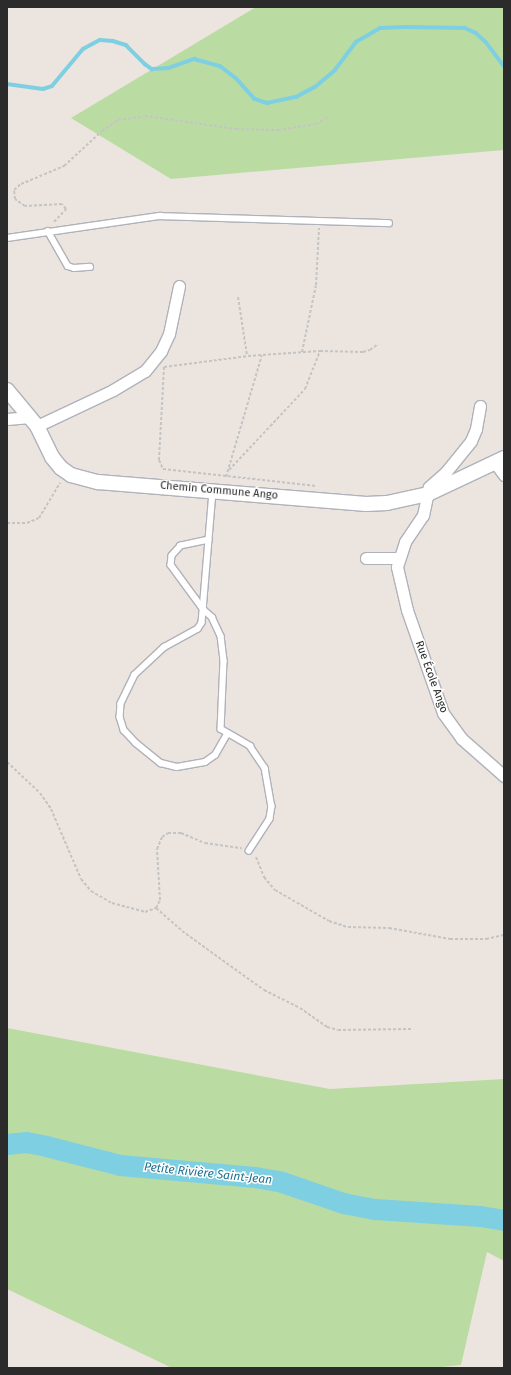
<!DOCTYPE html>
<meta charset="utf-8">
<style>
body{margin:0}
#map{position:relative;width:511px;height:1375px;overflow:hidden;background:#ece5df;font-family:"Fira Sans",sans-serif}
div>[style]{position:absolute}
.green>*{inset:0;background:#badca2}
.stream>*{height:3.5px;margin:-1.75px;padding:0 1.75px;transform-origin:1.75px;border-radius:1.75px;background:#7ecfe2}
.river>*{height:21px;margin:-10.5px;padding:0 10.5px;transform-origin:10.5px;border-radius:10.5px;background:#7ecfe2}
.path>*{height:2px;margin-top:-1px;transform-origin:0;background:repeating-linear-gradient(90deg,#c4c4c4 0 3px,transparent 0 5px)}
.roads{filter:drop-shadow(1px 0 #b0b2ba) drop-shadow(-1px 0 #b0b2ba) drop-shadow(0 1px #b0b2ba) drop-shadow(0 -1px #b0b2ba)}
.service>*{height:5.5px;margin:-2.75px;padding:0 2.75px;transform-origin:2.75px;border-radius:2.75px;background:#fff}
.minor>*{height:11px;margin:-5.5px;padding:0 5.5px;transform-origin:5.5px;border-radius:5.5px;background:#fff}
.tertiary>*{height:14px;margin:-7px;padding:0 7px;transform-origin:7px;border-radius:7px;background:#fff}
span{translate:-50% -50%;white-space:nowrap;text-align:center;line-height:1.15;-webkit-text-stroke:3px #fff;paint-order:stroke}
.street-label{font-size:11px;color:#2b2b2b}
.water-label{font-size:12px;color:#1c708f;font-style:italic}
.frame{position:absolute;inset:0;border:8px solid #2b2b2b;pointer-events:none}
</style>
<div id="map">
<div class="green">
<i style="clip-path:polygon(256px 7px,504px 7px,504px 150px,171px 179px,71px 118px)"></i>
<i style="clip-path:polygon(7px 1028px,330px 1089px,504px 1079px,504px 1261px,487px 1252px,461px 1365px,432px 1368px,172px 1368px,7px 1289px)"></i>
</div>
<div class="stream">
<i style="left:7px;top:84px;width:36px;rotate:8deg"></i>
<i style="left:43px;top:89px;width:9px;rotate:-18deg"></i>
<i style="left:52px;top:86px;width:48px;rotate:-50deg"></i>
<i style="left:83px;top:49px;width:19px;rotate:-28deg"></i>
<i style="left:100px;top:40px;width:13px;rotate:4deg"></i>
<i style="left:113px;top:41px;width:14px;rotate:17deg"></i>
<i style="left:126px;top:45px;width:27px;rotate:45deg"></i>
<i style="left:145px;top:64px;width:9px;rotate:36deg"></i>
<i style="left:152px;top:69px;width:17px;rotate:-3deg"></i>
<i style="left:169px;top:68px;width:27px;rotate:-20deg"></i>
<i style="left:194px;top:59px;width:27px;rotate:15deg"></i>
<i style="left:220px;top:66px;width:20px;rotate:37deg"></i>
<i style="left:236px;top:78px;width:28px;rotate:48deg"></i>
<i style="left:255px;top:99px;width:13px;rotate:18deg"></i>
<i style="left:267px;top:103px;width:30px;rotate:-12deg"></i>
<i style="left:296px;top:97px;width:21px;rotate:-28deg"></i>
<i style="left:315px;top:87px;width:26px;rotate:-40deg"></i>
<i style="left:335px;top:70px;width:35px;rotate:-53deg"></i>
<i style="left:356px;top:42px;width:28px;rotate:-30deg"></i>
<i style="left:380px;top:28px;width:25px;rotate:-2deg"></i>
<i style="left:405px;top:27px;width:60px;rotate:1deg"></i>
<i style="left:465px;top:28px;width:12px;rotate:24deg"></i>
<i style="left:476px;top:33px;width:13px;rotate:42deg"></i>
<i style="left:486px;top:42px;width:30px;rotate:53deg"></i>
</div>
<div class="river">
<i style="left:7px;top:1144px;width:19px;rotate:-6deg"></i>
<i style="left:26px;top:1142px;width:20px;rotate:11deg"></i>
<i style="left:46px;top:1146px;width:76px;rotate:14.4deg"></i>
<i style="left:120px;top:1165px;width:136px;rotate:5.1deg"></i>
<i style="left:255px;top:1177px;width:27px;rotate:10deg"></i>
<i style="left:282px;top:1182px;width:65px;rotate:19deg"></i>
<i style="left:343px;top:1203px;width:33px;rotate:11deg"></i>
<i style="left:375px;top:1209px;width:105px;rotate:3.8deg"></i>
<i style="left:480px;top:1216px;width:24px;rotate:9deg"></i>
</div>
<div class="path">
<i style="left:54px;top:222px;width:18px;rotate:-47deg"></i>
<i style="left:66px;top:209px;width:6px;rotate:-129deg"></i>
<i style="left:62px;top:204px;width:37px;rotate:177deg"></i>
<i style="left:25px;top:206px;width:12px;rotate:-145deg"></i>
<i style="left:15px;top:199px;width:9px;rotate:-96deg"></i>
<i style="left:14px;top:190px;width:9px;rotate:-41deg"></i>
<i style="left:21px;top:184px;width:47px;rotate:-22.7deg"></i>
<i style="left:64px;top:166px;width:52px;rotate:-42.6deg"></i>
<i style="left:102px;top:131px;width:19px;rotate:-35deg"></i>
<i style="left:118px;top:120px;width:27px;rotate:-8deg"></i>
<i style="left:145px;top:116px;width:92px;rotate:8.1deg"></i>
<i style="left:236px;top:129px;width:42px;rotate:1.4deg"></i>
<i style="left:278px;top:130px;width:38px;rotate:-9deg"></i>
<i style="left:316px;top:124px;width:14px;rotate:-30deg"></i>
<i style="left:238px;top:297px;width:59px;rotate:81.2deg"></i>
<i style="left:302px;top:352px;width:68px;rotate:-78.2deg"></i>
<i style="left:316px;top:285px;width:57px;rotate:-87deg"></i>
<i style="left:164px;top:367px;width:93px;rotate:93.1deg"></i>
<i style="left:159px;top:460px;width:10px;rotate:66deg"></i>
<i style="left:163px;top:469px;width:154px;rotate:6.3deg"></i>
<i style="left:164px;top:367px;width:85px;rotate:-7.5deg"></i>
<i style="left:248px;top:356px;width:72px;rotate:-4deg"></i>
<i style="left:320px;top:351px;width:43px;rotate:1.3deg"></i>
<i style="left:363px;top:352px;width:7px;rotate:-16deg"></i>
<i style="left:370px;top:350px;width:10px;rotate:-37deg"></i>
<i style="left:229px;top:470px;width:111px;rotate:-46.8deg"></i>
<i style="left:305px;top:389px;width:41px;rotate:-68.5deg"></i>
<i style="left:226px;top:477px;width:127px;rotate:-73.6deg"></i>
<i style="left:7px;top:523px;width:20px"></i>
<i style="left:27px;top:523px;width:13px;rotate:-23deg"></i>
<i style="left:39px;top:518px;width:41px;rotate:-59deg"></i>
<i style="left:7px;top:762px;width:45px;rotate:43.2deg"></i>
<i style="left:40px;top:793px;width:19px;rotate:55deg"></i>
<i style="left:51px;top:809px;width:76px;rotate:66.8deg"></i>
<i style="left:81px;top:879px;width:16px;rotate:50deg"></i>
<i style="left:91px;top:891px;width:24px;rotate:30deg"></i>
<i style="left:112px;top:903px;width:34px;rotate:15deg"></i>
<i style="left:145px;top:912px;width:12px;rotate:-20deg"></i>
<i style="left:156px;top:908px;width:9px;rotate:-63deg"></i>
<i style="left:160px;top:900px;width:51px;rotate:-93.4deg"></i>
<i style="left:157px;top:849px;width:13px;rotate:-67deg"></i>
<i style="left:162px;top:837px;width:7px;rotate:-34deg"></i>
<i style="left:168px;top:833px;width:13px"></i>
<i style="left:181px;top:833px;width:26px;rotate:23deg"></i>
<i style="left:205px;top:843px;width:37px;rotate:8deg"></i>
<i style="left:256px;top:857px;width:22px;rotate:68deg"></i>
<i style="left:264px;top:877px;width:17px;rotate:50deg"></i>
<i style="left:275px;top:890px;width:62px;rotate:29.9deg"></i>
<i style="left:329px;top:921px;width:20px;rotate:18deg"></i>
<i style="left:348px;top:927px;width:41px;rotate:1.4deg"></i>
<i style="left:389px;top:928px;width:62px;rotate:10.2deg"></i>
<i style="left:450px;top:939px;width:36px"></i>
<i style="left:486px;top:939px;width:18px;rotate:-13deg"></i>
<i style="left:156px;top:908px;width:35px;rotate:41deg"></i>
<i style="left:182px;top:931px;width:101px;rotate:35.7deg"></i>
<i style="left:264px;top:990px;width:40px;rotate:26.6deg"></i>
<i style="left:300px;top:1008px;width:33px;rotate:35deg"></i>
<i style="left:327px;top:1027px;width:11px;rotate:15deg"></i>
<i style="left:338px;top:1030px;width:73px;rotate:-0.8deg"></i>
</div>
<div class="roads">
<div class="service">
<i style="left:48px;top:231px;width:40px;rotate:60.3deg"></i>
<i style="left:68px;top:266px;width:6px;rotate:18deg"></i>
<i style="left:74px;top:268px;width:16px;rotate:-4deg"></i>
<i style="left:7px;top:238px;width:155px;rotate:-8.2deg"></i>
<i style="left:160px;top:216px;width:229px;rotate:1.8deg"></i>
<i style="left:213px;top:492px;width:131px;rotate:94.8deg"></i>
<i style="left:202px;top:623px;width:7px;rotate:124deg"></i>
<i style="left:198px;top:629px;width:38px;rotate:151deg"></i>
<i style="left:165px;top:647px;width:41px;rotate:137deg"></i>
<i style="left:135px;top:675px;width:32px;rotate:116deg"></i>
<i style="left:121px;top:704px;width:13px;rotate:94deg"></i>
<i style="left:120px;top:717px;width:14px;rotate:73deg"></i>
<i style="left:124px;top:730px;width:18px;rotate:47deg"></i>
<i style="left:136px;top:743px;width:32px;rotate:39deg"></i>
<i style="left:161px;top:763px;width:16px;rotate:14deg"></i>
<i style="left:177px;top:767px;width:28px;rotate:-10deg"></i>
<i style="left:205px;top:762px;width:12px;rotate:-35deg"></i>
<i style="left:215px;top:755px;width:24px;rotate:-60deg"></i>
<i style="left:209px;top:540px;width:29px;rotate:168deg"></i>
<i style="left:181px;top:546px;width:13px;rotate:132deg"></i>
<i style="left:172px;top:556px;width:9px;rotate:96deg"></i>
<i style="left:171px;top:565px;width:56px;rotate:53.7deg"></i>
<i style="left:204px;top:610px;width:11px;rotate:41deg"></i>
<i style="left:212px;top:617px;width:21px;rotate:65deg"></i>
<i style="left:221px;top:636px;width:25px;rotate:83deg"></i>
<i style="left:224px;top:661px;width:68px;rotate:92.5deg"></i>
<i style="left:221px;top:729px;width:34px;rotate:30deg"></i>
<i style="left:250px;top:746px;width:27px;rotate:56deg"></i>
<i style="left:265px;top:768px;width:39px;rotate:80deg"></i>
<i style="left:272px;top:806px;width:13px;rotate:99deg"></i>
<i style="left:270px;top:819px;width:38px;rotate:123deg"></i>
</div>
<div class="minor">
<i style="left:480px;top:406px;width:23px;rotate:100deg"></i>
<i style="left:476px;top:429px;width:13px;rotate:113deg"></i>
<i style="left:471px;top:441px;width:40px;rotate:129deg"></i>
<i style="left:446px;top:472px;width:23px;rotate:139deg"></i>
<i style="left:429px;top:487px;width:29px;rotate:102deg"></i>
<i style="left:423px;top:515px;width:32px;rotate:124deg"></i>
<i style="left:405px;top:542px;width:26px;rotate:108deg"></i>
<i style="left:397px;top:567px;width:44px;rotate:76.9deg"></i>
<i style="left:407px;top:610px;width:109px;rotate:70.7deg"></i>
<i style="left:443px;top:713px;width:32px;rotate:54deg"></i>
<i style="left:462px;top:739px;width:56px;rotate:41.4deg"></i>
<i style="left:7px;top:419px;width:23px;rotate:-5deg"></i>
<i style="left:37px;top:426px;width:84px;rotate:-25.3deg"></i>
<i style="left:113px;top:390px;width:37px;rotate:-31deg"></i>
<i style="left:145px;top:371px;width:26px;rotate:-51deg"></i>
<i style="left:161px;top:351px;width:19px;rotate:-65deg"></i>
<i style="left:169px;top:334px;width:49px;rotate:-78.2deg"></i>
<i style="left:496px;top:464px;width:14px;rotate:54deg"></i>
<i style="left:366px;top:558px;width:32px"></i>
</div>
<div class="tertiary">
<i style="left:7px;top:390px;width:47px;rotate:50.2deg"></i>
<i style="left:37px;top:426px;width:34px;rotate:64deg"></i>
<i style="left:52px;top:457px;width:14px;rotate:51deg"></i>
<i style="left:61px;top:468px;width:12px;rotate:35deg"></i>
<i style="left:71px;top:475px;width:28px;rotate:15deg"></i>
<i style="left:98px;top:482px;width:269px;rotate:4.7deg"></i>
<i style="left:366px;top:504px;width:21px;rotate:-3deg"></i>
<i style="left:387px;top:503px;width:42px;rotate:-12.4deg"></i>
<i style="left:428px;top:494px;width:84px;rotate:-25.3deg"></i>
</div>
</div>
<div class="street-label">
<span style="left:219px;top:491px;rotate:5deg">Chemin Commune Ango</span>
<span style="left:431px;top:677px;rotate:70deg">Rue École Ango</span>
</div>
<div class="water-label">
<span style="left:208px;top:1174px;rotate:6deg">Petite Rivière Saint-Jean</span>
</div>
<div class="frame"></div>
</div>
